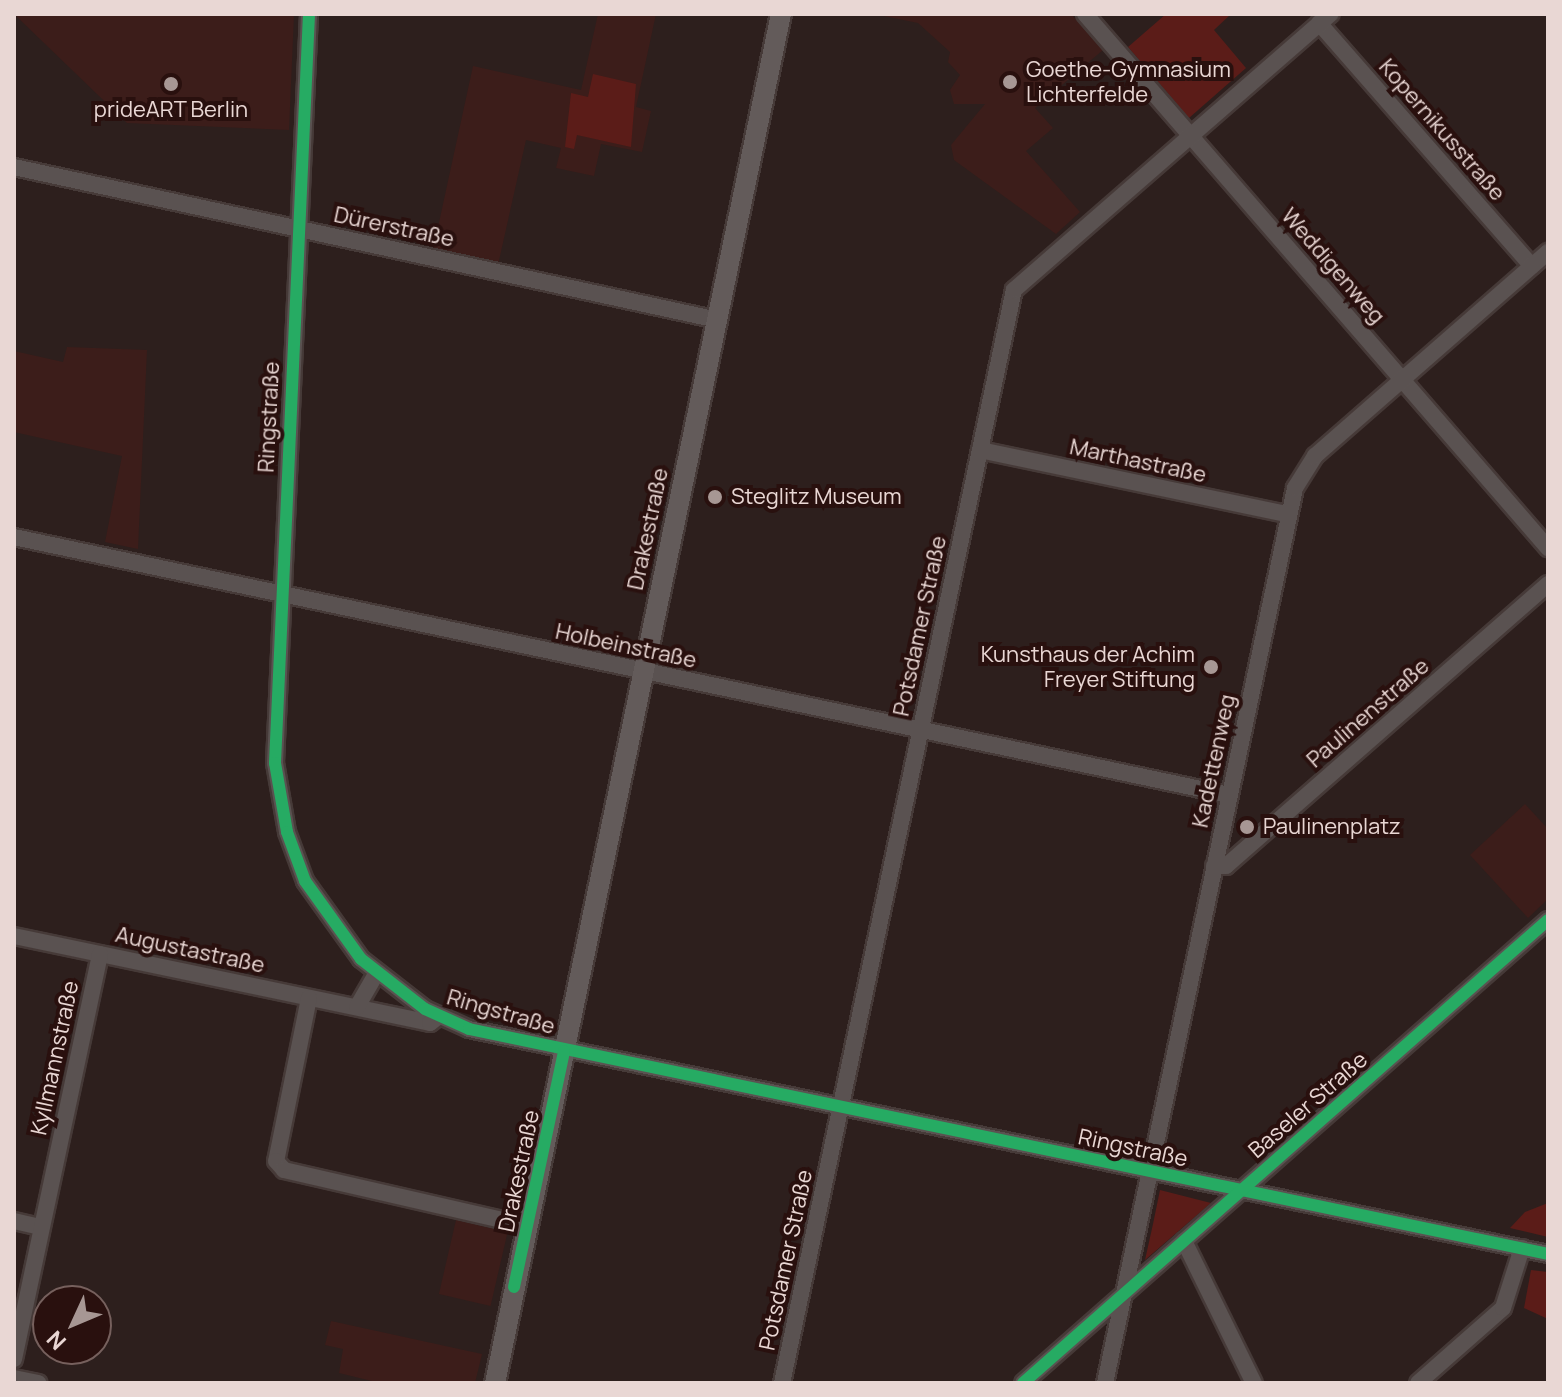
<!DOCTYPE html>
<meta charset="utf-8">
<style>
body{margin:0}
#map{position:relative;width:1562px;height:1397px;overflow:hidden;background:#2d1f1d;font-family:Manrope,sans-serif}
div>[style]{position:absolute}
.built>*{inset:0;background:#3c1d1a;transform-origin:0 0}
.green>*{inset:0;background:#5b1c18}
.roads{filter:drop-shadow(2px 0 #463a38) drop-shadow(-2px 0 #463a38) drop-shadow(0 2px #463a38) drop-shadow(0 -2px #463a38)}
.minor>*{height:16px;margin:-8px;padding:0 8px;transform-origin:8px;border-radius:8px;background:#5a5251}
.major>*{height:20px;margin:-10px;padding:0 10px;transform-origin:10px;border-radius:10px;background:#635b5a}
.cycleway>*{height:12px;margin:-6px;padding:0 6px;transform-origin:6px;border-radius:6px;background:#26ab63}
.dots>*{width:22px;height:22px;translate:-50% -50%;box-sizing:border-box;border:4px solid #29100e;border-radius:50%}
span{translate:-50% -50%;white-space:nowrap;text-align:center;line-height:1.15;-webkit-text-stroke:8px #29100e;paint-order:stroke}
.poi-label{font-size:22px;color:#e9d7d4}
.left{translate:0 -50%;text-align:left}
.right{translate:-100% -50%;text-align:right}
.street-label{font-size:22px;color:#e9d7d4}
.frame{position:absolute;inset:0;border:16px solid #e9d7d4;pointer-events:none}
.north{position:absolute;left:32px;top:1285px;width:80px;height:80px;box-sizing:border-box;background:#29100e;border:2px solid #76605d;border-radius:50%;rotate:226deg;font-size:22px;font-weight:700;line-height:32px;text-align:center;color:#e9d7d4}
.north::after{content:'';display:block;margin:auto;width:28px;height:36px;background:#a79794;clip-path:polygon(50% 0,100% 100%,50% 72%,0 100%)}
</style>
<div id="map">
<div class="built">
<i style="clip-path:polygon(14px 14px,294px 15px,289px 130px,127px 123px)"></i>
<i style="clip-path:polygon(598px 14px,656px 14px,636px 107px,651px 111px,642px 152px,601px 144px,594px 176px,556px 168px,561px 148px,526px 140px,498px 265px,433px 250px,473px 66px,581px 90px)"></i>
<i style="clip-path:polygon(874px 14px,1071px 14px,1103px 50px,1035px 108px,1053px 128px,1026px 151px,1080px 212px,1056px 234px,954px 160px,951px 145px,985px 104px,954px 104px,950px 90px,960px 75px,948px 62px,950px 52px,918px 23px)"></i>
<i style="clip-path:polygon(67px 347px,147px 350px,138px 549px,105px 542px,122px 456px,14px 432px,14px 351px,63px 362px)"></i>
<i style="clip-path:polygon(1525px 804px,1548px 829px,1548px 899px,1528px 918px,1470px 855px)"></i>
<i style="left:456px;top:1220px;width:53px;height:76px;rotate:13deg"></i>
<i style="clip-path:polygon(331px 1321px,482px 1354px,475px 1383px,380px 1383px,339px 1373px,343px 1349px,325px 1345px)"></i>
</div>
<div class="green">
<i style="clip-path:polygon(1166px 14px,1231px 14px,1214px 30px,1246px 68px,1189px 118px,1128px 47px)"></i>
<i style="clip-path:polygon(593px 74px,636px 84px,631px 147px,577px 135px,574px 149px,565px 147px,571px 93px,588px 97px)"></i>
<i style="clip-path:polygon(1160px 1190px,1211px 1203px,1145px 1260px,1153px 1224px)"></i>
<i style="clip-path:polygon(1548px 1203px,1548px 1237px,1510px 1228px,1525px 1212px)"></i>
<i style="clip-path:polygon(1531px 1270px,1548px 1272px,1548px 1319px,1524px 1308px)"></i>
</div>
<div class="roads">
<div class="minor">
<i style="left:309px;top:14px;width:750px;rotate:92.6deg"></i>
<i style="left:275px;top:763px;width:70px;rotate:80.1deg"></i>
<i style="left:287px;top:832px;width:52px;rotate:69.8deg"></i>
<i style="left:305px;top:881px;width:96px;rotate:54.3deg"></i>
<i style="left:361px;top:959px;width:81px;rotate:38deg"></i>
<i style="left:425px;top:1009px;width:48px;rotate:24.4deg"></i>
<i style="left:469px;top:1029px;width:1102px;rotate:11.78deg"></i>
<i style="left:1085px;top:14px;width:707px;rotate:49.07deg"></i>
<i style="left:1319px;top:23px;width:323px;rotate:48.8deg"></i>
<i style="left:14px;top:167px;width:720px;rotate:12.26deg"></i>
<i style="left:980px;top:450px;width:314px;rotate:11.8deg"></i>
<i style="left:14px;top:537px;width:1242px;rotate:11.99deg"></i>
<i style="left:1214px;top:866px;width:12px"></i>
<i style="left:1226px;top:866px;width:428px;rotate:-41.2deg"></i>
<i style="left:14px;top:936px;width:425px;rotate:11.8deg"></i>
<i style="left:430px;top:1023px;width:10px;rotate:-37deg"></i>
<i style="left:309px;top:998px;width:166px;rotate:101.4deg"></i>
<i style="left:276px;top:1161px;width:12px;rotate:48deg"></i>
<i style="left:284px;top:1170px;width:250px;rotate:12.9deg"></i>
<i style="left:357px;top:1007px;width:39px;rotate:-60deg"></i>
<i style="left:14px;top:1221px;width:28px;rotate:13deg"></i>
<i style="left:1184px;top:1241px;width:158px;rotate:63.8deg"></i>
<i style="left:14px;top:1359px;width:414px;rotate:-78deg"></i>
<i style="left:14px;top:1378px;width:25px;rotate:12deg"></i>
<i style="left:782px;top:1383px;width:1117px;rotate:-78.02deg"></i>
<i style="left:1014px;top:290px;width:420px;rotate:-41.1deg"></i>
<i style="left:1023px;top:1383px;width:700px;rotate:-41.41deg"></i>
<i style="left:1105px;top:1383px;width:915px;rotate:-78.01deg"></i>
<i style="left:1295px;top:488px;width:38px;rotate:-58deg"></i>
<i style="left:1315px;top:456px;width:310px;rotate:-41.2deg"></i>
<i style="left:1418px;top:1383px;width:113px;rotate:-41.4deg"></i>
<i style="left:1503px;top:1308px;width:63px;rotate:-72.4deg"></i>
</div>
<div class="major">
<i style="left:495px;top:1383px;width:1399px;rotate:-78.2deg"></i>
</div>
</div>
<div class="cycleway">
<i style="left:309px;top:14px;width:750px;rotate:92.6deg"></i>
<i style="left:275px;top:763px;width:70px;rotate:80.1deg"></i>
<i style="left:287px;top:832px;width:52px;rotate:69.8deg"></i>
<i style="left:305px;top:881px;width:96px;rotate:54.3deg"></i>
<i style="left:361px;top:959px;width:81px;rotate:38deg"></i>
<i style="left:425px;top:1009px;width:48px;rotate:24.4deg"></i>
<i style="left:469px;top:1029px;width:1102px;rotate:11.78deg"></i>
<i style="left:514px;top:1287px;width:241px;rotate:-78deg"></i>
<i style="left:1023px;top:1383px;width:700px;rotate:-41.41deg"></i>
</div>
<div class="dots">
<i style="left:1010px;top:82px;background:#a79794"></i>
<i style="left:171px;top:84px;background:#a79794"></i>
<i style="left:715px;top:497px;background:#a79794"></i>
<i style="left:1211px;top:667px;background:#a79794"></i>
<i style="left:1247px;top:827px;background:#a79794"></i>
</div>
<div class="poi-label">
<span class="left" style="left:1026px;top:82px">Goethe-Gymnasium<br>Lichterfelde</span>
<span style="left:171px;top:110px">prideART Berlin</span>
<span class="left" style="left:731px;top:497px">Steglitz Museum</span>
<span class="right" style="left:1195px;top:667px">Kunsthaus der Achim<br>Freyer Stiftung</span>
<span class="left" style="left:1263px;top:827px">Paulinenplatz</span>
</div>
<div class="street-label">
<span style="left:1442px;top:130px;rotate:49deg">Kopernikusstraße</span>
<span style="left:394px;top:227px;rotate:12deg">Dürerstraße</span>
<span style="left:1333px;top:266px;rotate:49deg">Weddigenweg</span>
<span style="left:269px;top:417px;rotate:-87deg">Ringstraße</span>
<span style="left:1138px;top:461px;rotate:12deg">Marthastraße</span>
<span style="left:648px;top:529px;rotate:-78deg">Drakestraße</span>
<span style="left:920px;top:626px;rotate:-78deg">Potsdamer Straße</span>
<span style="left:626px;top:646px;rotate:12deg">Holbeinstraße</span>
<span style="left:1368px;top:713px;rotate:-41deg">Paulinenstraße</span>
<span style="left:1214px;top:761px;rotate:-78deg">Kadettenweg</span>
<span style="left:190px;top:950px;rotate:12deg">Augustastraße</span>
<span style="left:501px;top:1012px;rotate:16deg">Ringstraße</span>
<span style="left:55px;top:1058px;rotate:-78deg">Kyllmannstraße</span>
<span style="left:1308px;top:1105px;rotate:-41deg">Baseler Straße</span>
<span style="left:1133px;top:1148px;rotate:12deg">Ringstraße</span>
<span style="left:519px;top:1171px;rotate:-78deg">Drakestraße</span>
<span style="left:786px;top:1260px;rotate:-78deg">Potsdamer Straße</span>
</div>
<div class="frame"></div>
<div class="north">N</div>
</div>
